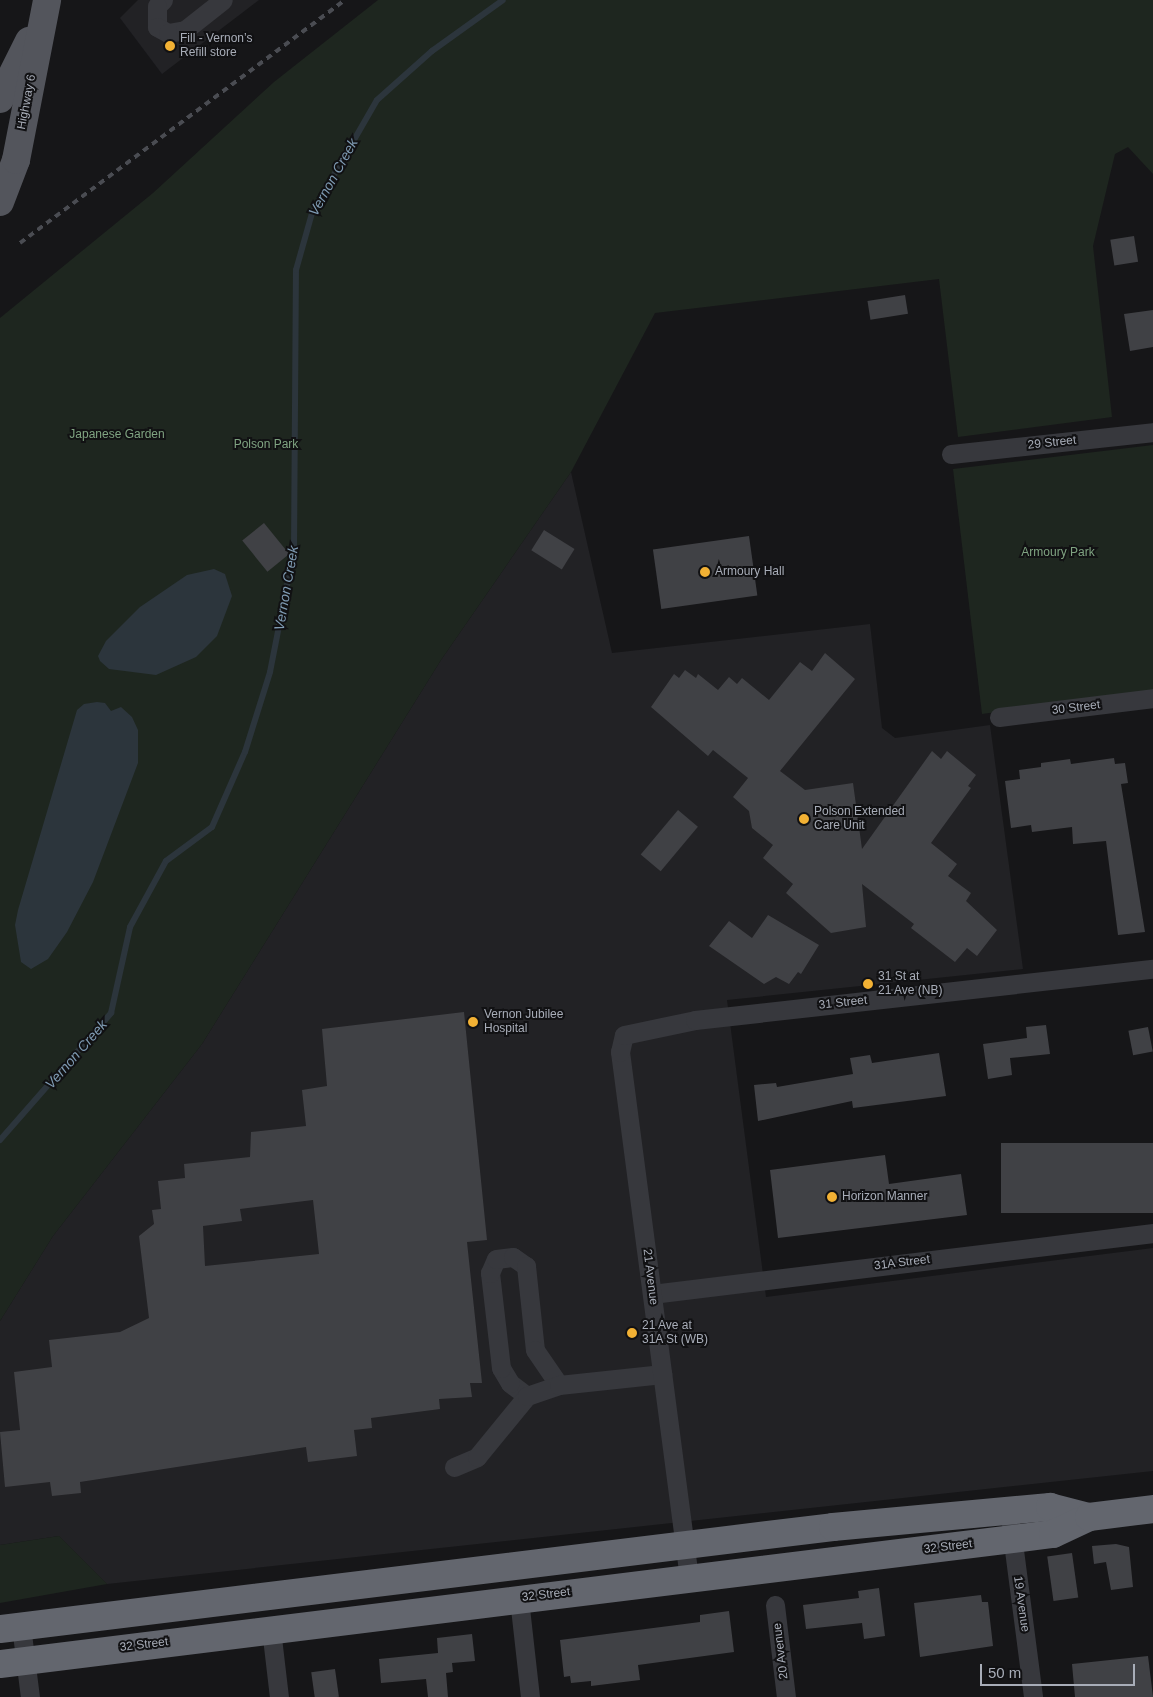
<!DOCTYPE html>
<meta charset="utf-8">
<style>
body{margin:0}
#map{position:relative;width:1153px;height:1697px;overflow:hidden;background:#161618;font-family:Arial,sans-serif}
div>[style]{position:absolute}
.built>*{inset:0;background:#222225}
.green>*{inset:0;background:#1e261f}
.water>*{inset:0;background:#2c353c}
.stream>*{height:6px;margin:-3px;padding:0 3px;transform-origin:3px;border-radius:3px;background:#2c353c}
.building>*{inset:0;background:#404145;transform-origin:0 0}
.street>*{height:19px;margin:-9.5px;padding:0 9.5px;transform-origin:9.5px;border-radius:9.5px;background:#37383d}
.primary>*{height:28px;margin:-14px;padding:0 14px;transform-origin:14px;border-radius:14px;background:#53555c}
.highway>*{height:28px;margin:-14px;padding:0 14px;transform-origin:14px;border-radius:14px;background:#63666e}
.rail>*{height:4px;margin-top:-2px;transform-origin:0;background:repeating-linear-gradient(90deg,#4a4c52 0 6px,transparent 0 11px)}
.dots>*{width:14px;height:14px;translate:-50% -50%;box-sizing:border-box;border:2px solid #111113;border-radius:50%}
span{translate:-50% -50%;white-space:nowrap;text-align:center;line-height:1.15;-webkit-text-stroke:4px #111113;paint-order:stroke}
.poi-label{font-size:12px;color:#a8adb8}
.left{translate:0 -50%;text-align:left}
.street-label{font-size:12px;color:#a8adb8}
.park-label{font-size:12px;color:#7fa381}
.water-label{font-size:14px;color:#7f9bb3;font-style:italic}
.scale{position:absolute;left:980px;top:1664px;width:155px;height:22px;box-sizing:border-box;border:2px solid #a8adb8;border-top:0;padding-left:6px;font-size:15px;line-height:18px;white-space:nowrap;color:#a8adb8;-webkit-text-stroke:4px #111113;paint-order:stroke}
</style>
<div id="map">
<div class="built">
<i style="clip-path:polygon(138px 0,259px 0,162px 74px,120px 18px)"></i>
<i style="clip-path:polygon(571px 472px,612px 653px,870px 624px,882px 728px,895px 738px,990px 725px,1023px 969px,727px 1000px,766px 1297px,1153px 1248px,1153px 1471px,107px 1584px,59px 1536px,0 1545px,0 1321px,53px 1236px,202px 1044px,441px 660px)"></i>
</div>
<div class="green">
<i style="clip-path:polygon(378px 0,1153px 0,1153px 174px,1128px 147px,1115px 154px,1093px 246px,1112px 417px,958px 437px,939px 279px,655px 313px,571px 472px,441px 660px,202px 1044px,53px 1236px,0 1321px,0 318px,153px 193px,274px 82px)"></i>
<i style="clip-path:polygon(1153px 445px,1153px 690px,982px 714px,953px 469px)"></i>
<i style="clip-path:polygon(59px 1536px,107px 1584px,0 1603px,0 1545px)"></i>
</div>
<div class="water">
<i style="clip-path:polygon(214px 569px,225px 574px,232px 596px,217px 636px,196px 657px,156px 675px,109px 669px,100px 661px,98px 656px,106px 641px,140px 607px,187px 575px)"></i>
<i style="clip-path:polygon(97px 702px,105px 703px,111px 711px,121px 707px,132px 717px,138px 730px,138px 763px,93px 882px,67px 932px,48px 959px,31px 969px,21px 962px,15px 925px,18px 910px,77px 710px,84px 704px)"></i>
</div>
<div class="stream">
<i style="left:0;top:1140px;width:169px;rotate:-48.8deg"></i>
<i style="left:111px;top:1013px;width:88px;rotate:-77.5deg"></i>
<i style="left:130px;top:927px;width:75px;rotate:-61.4deg"></i>
<i style="left:166px;top:861px;width:57px;rotate:-36.5deg"></i>
<i style="left:212px;top:827px;width:82px;rotate:-66.3deg"></i>
<i style="left:245px;top:752px;width:84px;rotate:-72.6deg"></i>
<i style="left:270px;top:672px;width:124px;rotate:-78.9deg"></i>
<i style="left:294px;top:550px;width:280px;rotate:-89.6deg"></i>
<i style="left:296px;top:270px;width:59px;rotate:-74.3deg"></i>
<i style="left:312px;top:213px;width:130px;rotate:-60.1deg"></i>
<i style="left:377px;top:100px;width:74px;rotate:-41.7deg"></i>
<i style="left:432px;top:51px;width:87px;rotate:-35.7deg"></i>
</div>
<div class="building">
<i style="left:1134px;top:236px;width:26px;height:24px;rotate:81deg"></i>
<i style="left:905px;top:295px;width:19px;height:38px;rotate:81deg"></i>
<i style="clip-path:polygon(1153px 310px,1153px 347px,1130px 351px,1124px 314px)"></i>
<i style="left:264px;top:523px;width:40px;height:28px;rotate:51deg"></i>
<i style="left:544px;top:530px;width:36px;height:24px;rotate:32deg"></i>
<i style="left:749px;top:536px;width:60px;height:97px;rotate:82deg"></i>
<i style="clip-path:polygon(825px 653px,855px 679px,780px 771px,805px 790px,853px 783px,862px 849px,932px 751px,941px 759px,947px 751px,976px 775px,968px 786px,971px 788px,931px 843px,957px 864px,948px 876px,971px 893px,966px 901px,997px 930px,977px 956px,967px 948px,955px 962px,911px 928px,914px 924px,862px 884px,866px 927px,831px 933px,786px 893px,793px 884px,763px 858px,773px 845px,752px 828px,749px 811px,733px 797px,748px 778px,713px 750px,708px 756px,651px 707px,674px 674px,679px 678px,685px 670px,696px 678px,698px 674px,718px 690px,729px 677px,737px 684px,742px 678px,769px 700px,800px 662px,812px 671px)"></i>
<i style="clip-path:polygon(1114px 758px,1115px 764px,1125px 763px,1128px 783px,1121px 784px,1145px 932px,1118px 935px,1106px 841px,1073px 844px,1072px 827px,1032px 832px,1031px 825px,1011px 828px,1005px 781px,1020px 779px,1019px 770px,1041px 767px,1041px 763px,1070px 759px,1071px 764px)"></i>
<i style="left:678px;top:810px;width:26px;height:58px;rotate:40deg"></i>
<i style="clip-path:polygon(768px 915px,819px 945px,801px 974px,798px 972px,789px 984px,776px 977px,764px 984px,709px 946px,729px 921px,752px 938px)"></i>
<i style="clip-path:polygon(evenodd,464px 1012px,487px 1240px,467px 1242px,482px 1383px,470px 1383px,472px 1397px,439px 1399px,440px 1409px,371px 1418px,372px 1428px,354px 1430px,357px 1456px,308px 1462px,306px 1447px,80px 1482px,81px 1493px,52px 1496px,50px 1482px,5px 1487px,0 1432px,20px 1430px,14px 1372px,52px 1367px,49px 1340px,120px 1332px,149px 1318px,139px 1236px,154px 1224px,152px 1210px,161px 1209px,158px 1181px,185px 1178px,184px 1164px,250px 1157px,251px 1132px,306px 1126px,302px 1090px,327px 1086px,322px 1029px,464px 1012px,313px 1200px,319px 1254px,205px 1266px,203px 1226px,242px 1221px,240px 1209px,313px 1200px)"></i>
<i style="clip-path:polygon(1046px 1025px,1050px 1054px,1010px 1058px,1012px 1075px,988px 1079px,983px 1044px,1027px 1038px,1026px 1027px)"></i>
<i style="left:1148px;top:1027px;width:25px;height:20px;rotate:79deg"></i>
<i style="clip-path:polygon(939px 1053px,946px 1096px,853px 1108px,852px 1101px,758px 1121px,754px 1085px,776px 1083px,777px 1087px,853px 1074px,850px 1058px,870px 1055px,872px 1063px)"></i>
<i style="left:1153px;top:1143px;width:70px;height:152px;rotate:90deg"></i>
<i style="clip-path:polygon(885px 1155px,889px 1184px,961px 1174px,967px 1215px,778px 1238px,770px 1170px)"></i>
<i style="clip-path:polygon(1116px 1544px,1129px 1547px,1133px 1587px,1111px 1590px,1106px 1562px,1094px 1564px,1092px 1546px)"></i>
<i style="left:1072px;top:1553px;width:45px;height:25px;rotate:82deg"></i>
<i style="clip-path:polygon(879px 1588px,885px 1636px,864px 1639px,862px 1623px,806px 1629px,803px 1605px,859px 1598px,858px 1591px)"></i>
<i style="clip-path:polygon(981px 1595px,982px 1602px,988px 1602px,993px 1646px,920px 1657px,914px 1603px)"></i>
<i style="clip-path:polygon(729px 1611px,734px 1652px,638px 1665px,640px 1680px,591px 1686px,591px 1681px,571px 1683px,570px 1676px,564px 1677px,560px 1640px,700px 1622px,700px 1615px)"></i>
<i style="clip-path:polygon(472px 1634px,475px 1661px,452px 1663px,453px 1672px,446px 1673px,448px 1697px,428px 1697px,426px 1679px,381px 1683px,379px 1659px,438px 1653px,437px 1638px)"></i>
<i style="clip-path:polygon(1148px 1656px,1153px 1697px,1075px 1697px,1072px 1664px)"></i>
<i style="left:335px;top:1669px;width:28px;height:24px;rotate:82deg"></i>
</div>
<div class="street">
<i style="left:163px;top:0;width:8px;rotate:135deg"></i>
<i style="left:157px;top:6px;width:21px;rotate:90deg"></i>
<i style="left:157px;top:27px;width:13px;rotate:29deg"></i>
<i style="left:168px;top:33px;width:17px;rotate:-10deg"></i>
<i style="left:185px;top:30px;width:48px;rotate:-38.3deg"></i>
<i style="left:951px;top:454px;width:203px;rotate:-6.2deg"></i>
<i style="left:999px;top:717px;width:155px;rotate:-7deg"></i>
<i style="left:652px;top:1294px;width:505px;rotate:-6.94deg"></i>
<i style="left:527px;top:1396px;width:21px;rotate:-143deg"></i>
<i style="left:510px;top:1383px;width:17px;rotate:-121deg"></i>
<i style="left:501px;top:1368px;width:96px;rotate:-96.6deg"></i>
<i style="left:490px;top:1273px;width:15px;rotate:-67deg"></i>
<i style="left:496px;top:1259px;width:17px;rotate:-7deg"></i>
<i style="left:513px;top:1257px;width:16px;rotate:35deg"></i>
<i style="left:526px;top:1266px;width:84px;rotate:83.9deg"></i>
<i style="left:535px;top:1350px;width:42px;rotate:55.6deg"></i>
<i style="left:454px;top:1467px;width:25px;rotate:-23deg"></i>
<i style="left:477px;top:1457px;width:79px;rotate:-50.7deg"></i>
<i style="left:527px;top:1396px;width:34px;rotate:-19deg"></i>
<i style="left:559px;top:1385px;width:104px;rotate:-6.1deg"></i>
<i style="left:1011px;top:1527px;width:171px;rotate:82.6deg"></i>
<i style="left:689px;top:1578px;width:531px;rotate:-97.47deg"></i>
<i style="left:620px;top:1052px;width:17px;rotate:-77deg"></i>
<i style="left:624px;top:1035px;width:73px;rotate:-11.9deg"></i>
<i style="left:695px;top:1020px;width:461px;rotate:-6.4deg"></i>
<i style="left:519px;top:1599px;width:99px;rotate:83.6deg"></i>
<i style="left:775px;top:1605px;width:93px;rotate:83.2deg"></i>
<i style="left:21px;top:1626px;width:72px;rotate:82.8deg"></i>
<i style="left:271px;top:1629px;width:68px;rotate:83.3deg"></i>
</div>
<div class="primary">
<i style="left:0;top:99px;width:65px;rotate:-63.4deg"></i>
<i style="left:0;top:202px;width:45px;rotate:-69.1deg"></i>
<i style="left:16px;top:160px;width:163px;rotate:-79deg"></i>
</div>
<div class="highway">
<i style="left:0;top:1629px;width:839px;rotate:-6.98deg"></i>
<i style="left:833px;top:1527px;width:218px;rotate:-5.3deg"></i>
<i style="left:1050px;top:1507px;width:40px;rotate:14.4deg"></i>
<i style="left:0;top:1664px;width:1061px;rotate:-7.04deg"></i>
<i style="left:1053px;top:1534px;width:40px;rotate:-25deg"></i>
<i style="left:1089px;top:1517px;width:64px;rotate:-7.1deg"></i>
</div>
<div class="rail">
<i style="left:20px;top:243px;width:406px;rotate:-36.8deg"></i>
</div>
<div class="dots">
<i style="left:170px;top:46px;background:#f2b134"></i>
<i style="left:705px;top:572px;background:#f2b134"></i>
<i style="left:804px;top:819px;background:#f2b134"></i>
<i style="left:868px;top:984px;background:#f2b134"></i>
<i style="left:473px;top:1022px;background:#f2b134"></i>
<i style="left:832px;top:1197px;background:#f2b134"></i>
<i style="left:632px;top:1333px;background:#f2b134"></i>
</div>
<div class="poi-label">
<span class="left" style="left:180px;top:46px">Fill - Vernon’s<br>Refill store</span>
<span class="left" style="left:715px;top:572px">Armoury Hall</span>
<span class="left" style="left:814px;top:819px">Polson Extended<br>Care Unit</span>
<span class="left" style="left:878px;top:984px">31 St at<br>21 Ave (NB)</span>
<span class="left" style="left:484px;top:1022px">Vernon Jubilee<br>Hospital</span>
<span class="left" style="left:842px;top:1197px">Horizon Manner</span>
<span class="left" style="left:642px;top:1333px">21 Ave at<br>31A St (WB)</span>
</div>
<div class="street-label">
<span style="left:27px;top:102px;rotate:-79deg">Highway 6</span>
<span style="left:1052px;top:443px;rotate:-6deg">29 Street</span>
<span style="left:1076px;top:708px;rotate:-7deg">30 Street</span>
<span style="left:843px;top:1003px;rotate:-6deg">31 Street</span>
<span style="left:902px;top:1263px;rotate:-7deg">31A Street</span>
<span style="left:650px;top:1277px;rotate:83deg">21 Avenue</span>
<span style="left:948px;top:1547px;rotate:-7deg">32 Street</span>
<span style="left:546px;top:1595px;rotate:-7deg">32 Street</span>
<span style="left:1021px;top:1604px;rotate:82deg">19 Avenue</span>
<span style="left:144px;top:1645px;rotate:-7deg">32 Street</span>
<span style="left:781px;top:1651px;rotate:-97deg">20 Avenue</span>
</div>
<div class="park-label">
<span style="left:117px;top:435px">Japanese Garden</span>
<span style="left:266px;top:445px">Polson Park</span>
<span style="left:1058px;top:553px">Armoury Park</span>
</div>
<div class="water-label">
<span style="left:333px;top:177px;rotate:-61deg">Vernon Creek</span>
<span style="left:286px;top:588px;rotate:-80deg">Vernon Creek</span>
<span style="left:76px;top:1054px;rotate:-49deg">Vernon Creek</span>
</div>
<div class="scale">50 m</div>
</div>
